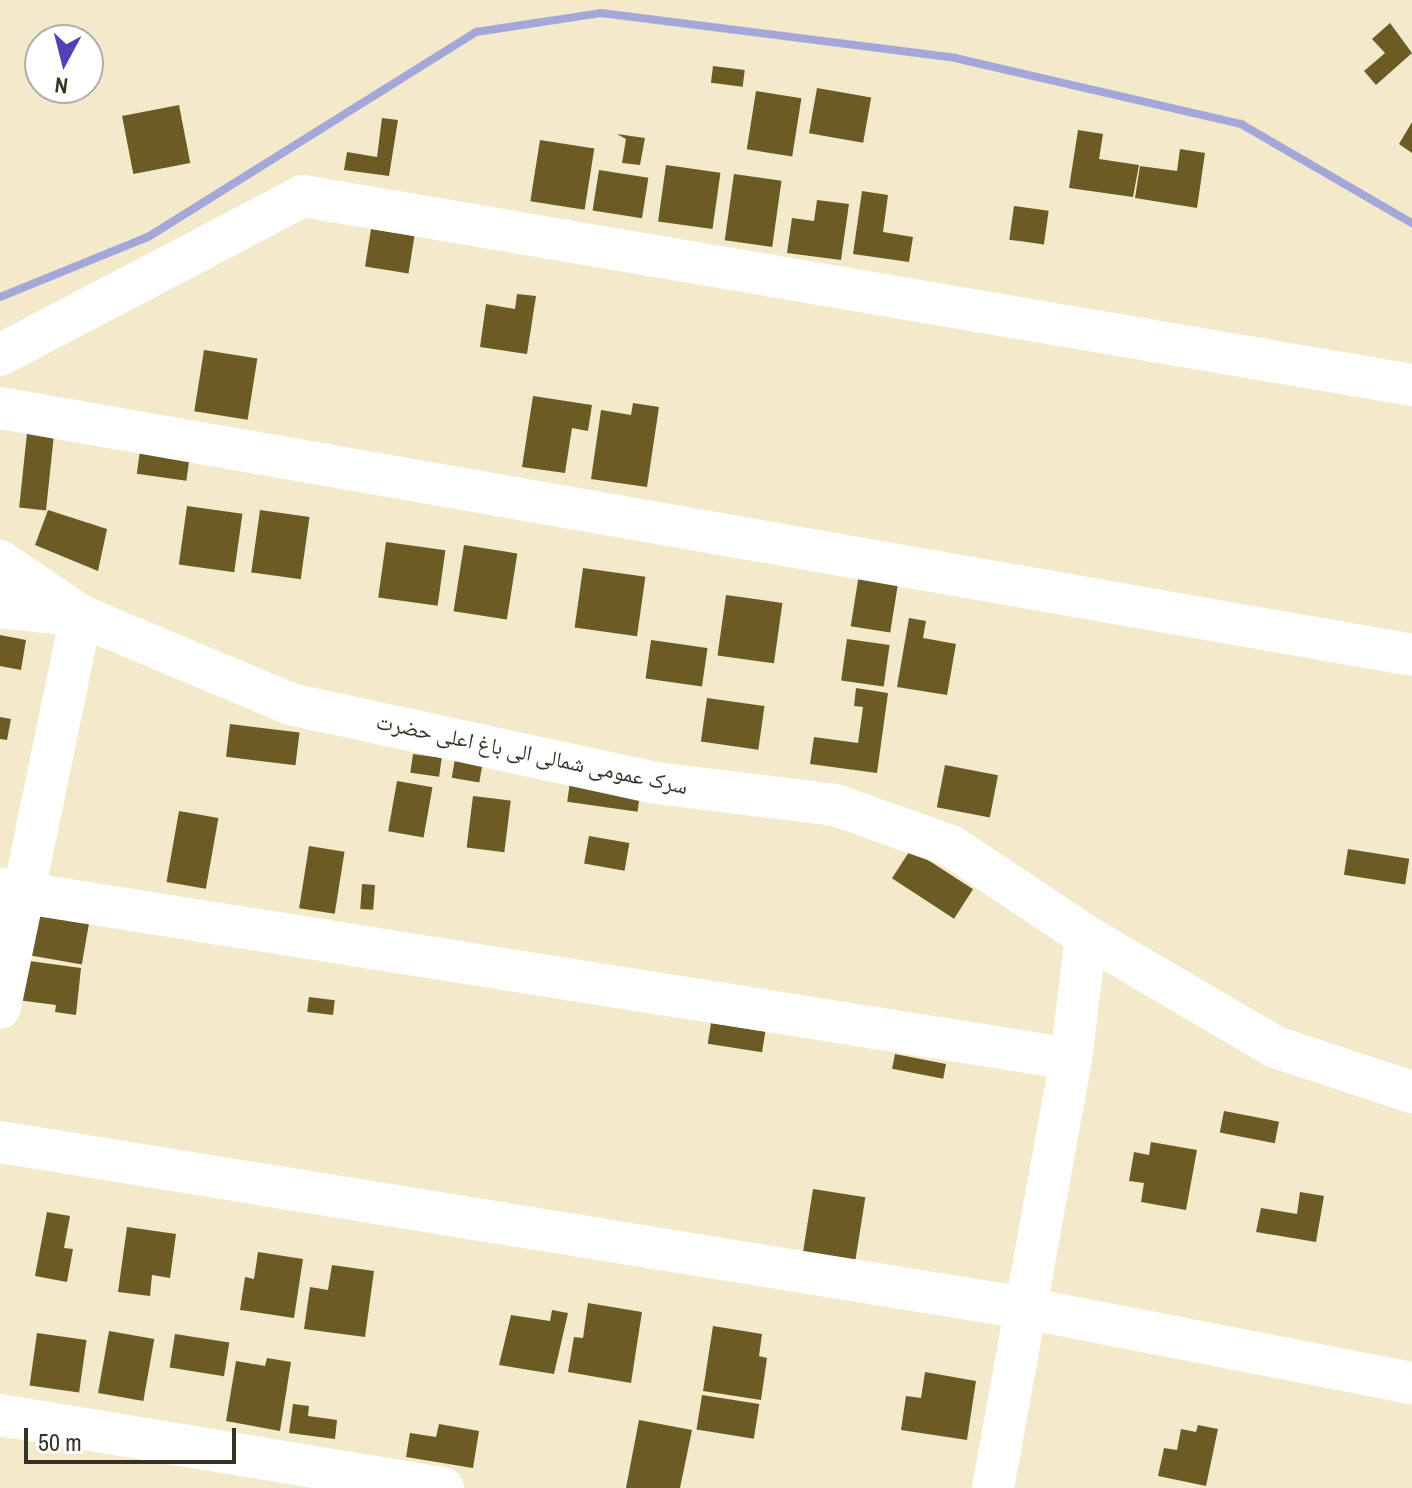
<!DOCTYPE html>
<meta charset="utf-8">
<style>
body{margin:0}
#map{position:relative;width:1412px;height:1488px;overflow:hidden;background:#f3eacb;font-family:"Archivo Narrow","Noto Naskh Arabic",sans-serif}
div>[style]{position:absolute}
.stream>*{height:8px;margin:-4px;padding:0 4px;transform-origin:4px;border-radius:4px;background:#a5a6da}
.building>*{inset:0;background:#6b5c26;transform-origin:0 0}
.minor>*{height:42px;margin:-21px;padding:0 21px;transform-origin:21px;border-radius:21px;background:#fff}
span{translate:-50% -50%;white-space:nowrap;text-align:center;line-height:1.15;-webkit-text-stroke:8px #fff;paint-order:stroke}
.street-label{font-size:22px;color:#353226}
.north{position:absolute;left:24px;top:24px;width:80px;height:80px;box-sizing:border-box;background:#fff;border:2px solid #aeada8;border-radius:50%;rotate:187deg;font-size:22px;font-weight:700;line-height:32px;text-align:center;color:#353226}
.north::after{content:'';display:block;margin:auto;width:28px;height:36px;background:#5241b8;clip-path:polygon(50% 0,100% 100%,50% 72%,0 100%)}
.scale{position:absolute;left:24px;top:1428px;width:212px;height:36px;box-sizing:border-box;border:4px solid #353226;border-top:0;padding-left:10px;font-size:24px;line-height:28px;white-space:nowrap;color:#353226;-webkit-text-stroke:6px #fff;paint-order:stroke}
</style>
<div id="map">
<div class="stream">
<i style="left:0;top:297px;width:160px;rotate:-22.1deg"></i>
<i style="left:148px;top:237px;width:387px;rotate:-32deg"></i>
<i style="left:476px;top:32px;width:126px;rotate:-8.6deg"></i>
<i style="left:601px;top:13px;width:357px;rotate:7.2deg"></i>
<i style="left:955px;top:58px;width:294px;rotate:13deg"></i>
<i style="left:1241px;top:124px;width:198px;rotate:30.1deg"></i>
</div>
<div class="building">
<i style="clip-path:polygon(1390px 23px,1412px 53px,1376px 85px,1364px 71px,1385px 53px,1372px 39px)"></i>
<i style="left:713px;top:66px;width:32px;height:17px;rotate:7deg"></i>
<i style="left:817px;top:88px;width:55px;height:46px;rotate:10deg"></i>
<i style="left:756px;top:91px;width:46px;height:59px;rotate:9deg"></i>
<i style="left:179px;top:105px;width:59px;height:58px;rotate:79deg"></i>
<i style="clip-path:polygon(382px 118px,398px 120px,389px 176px,344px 170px,347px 152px,377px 157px)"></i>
<i style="clip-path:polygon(1412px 122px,1412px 153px,1399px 144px)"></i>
<i style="clip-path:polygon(1078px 130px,1103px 134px,1099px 159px,1139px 165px,1133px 197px,1069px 188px)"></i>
<i style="clip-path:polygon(617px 134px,645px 138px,640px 165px,622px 163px,626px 139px)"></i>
<i style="left:540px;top:140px;width:55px;height:62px;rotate:9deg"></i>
<i style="clip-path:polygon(1180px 149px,1205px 153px,1197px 208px,1135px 198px,1140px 166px,1177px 171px)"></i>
<i style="left:666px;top:165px;width:55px;height:57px;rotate:8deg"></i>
<i style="left:599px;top:170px;width:50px;height:41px;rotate:9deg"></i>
<i style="left:734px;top:174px;width:48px;height:67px;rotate:8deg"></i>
<i style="clip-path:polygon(862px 191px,888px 195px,883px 232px,913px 237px,909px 262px,853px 254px)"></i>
<i style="clip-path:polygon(817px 200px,849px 204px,841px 260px,787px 253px,792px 218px,814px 221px)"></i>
<i style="left:1014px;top:206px;width:35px;height:34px;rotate:8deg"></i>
<i style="left:371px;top:229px;width:44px;height:38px;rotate:9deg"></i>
<i style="clip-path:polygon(517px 294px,536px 296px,527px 354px,480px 347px,486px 304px,515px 309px)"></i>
<i style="left:204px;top:350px;width:54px;height:62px;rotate:9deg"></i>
<i style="clip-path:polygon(533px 396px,592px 405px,588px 431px,572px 428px,565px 473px,522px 467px)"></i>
<i style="clip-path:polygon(633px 403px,659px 407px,647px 487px,591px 479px,601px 410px,631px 415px)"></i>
<i style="left:27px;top:433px;width:27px;height:75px;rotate:6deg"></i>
<i style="left:140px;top:451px;width:50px;height:23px;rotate:8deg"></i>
<i style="left:187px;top:506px;width:56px;height:59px;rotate:8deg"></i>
<i style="clip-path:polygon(48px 510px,107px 529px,98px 571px,35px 545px)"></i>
<i style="left:260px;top:510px;width:50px;height:63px;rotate:8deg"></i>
<i style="left:386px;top:542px;width:60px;height:56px;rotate:8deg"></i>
<i style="left:464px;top:545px;width:54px;height:67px;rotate:9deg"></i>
<i style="left:583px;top:568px;width:63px;height:60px;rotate:8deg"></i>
<i style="left:859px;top:574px;width:40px;height:53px;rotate:9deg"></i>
<i style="left:726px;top:595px;width:57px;height:61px;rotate:8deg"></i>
<i style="clip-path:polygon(909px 618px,926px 621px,923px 638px,956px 644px,947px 695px,897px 687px)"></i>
<i style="clip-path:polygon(0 635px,26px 640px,21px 670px,0 666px)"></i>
<i style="left:847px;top:639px;width:43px;height:42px;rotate:8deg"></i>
<i style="left:651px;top:640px;width:57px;height:39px;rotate:8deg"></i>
<i style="clip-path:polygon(856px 688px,888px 693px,877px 773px,810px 764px,814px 737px,858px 743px,863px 707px,854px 706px)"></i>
<i style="left:707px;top:698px;width:58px;height:44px;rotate:8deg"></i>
<i style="clip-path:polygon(0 717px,11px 719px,7px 740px,0 739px)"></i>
<i style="left:230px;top:724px;width:70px;height:33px;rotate:7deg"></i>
<i style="left:413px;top:754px;width:29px;height:19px;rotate:8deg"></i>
<i style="left:455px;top:759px;width:28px;height:19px;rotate:10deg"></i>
<i style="left:945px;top:765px;width:54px;height:43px;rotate:11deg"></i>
<i style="left:397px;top:781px;width:36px;height:51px;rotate:10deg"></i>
<i style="left:570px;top:782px;width:71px;height:20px;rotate:8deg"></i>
<i style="left:473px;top:796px;width:38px;height:52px;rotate:7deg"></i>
<i style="left:179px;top:811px;width:40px;height:72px;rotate:10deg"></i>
<i style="left:589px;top:836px;width:41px;height:28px;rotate:10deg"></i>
<i style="left:309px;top:846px;width:36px;height:63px;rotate:9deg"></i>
<i style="left:911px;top:849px;width:74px;height:35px;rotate:33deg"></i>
<i style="left:1348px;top:849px;width:62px;height:26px;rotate:9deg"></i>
<i style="left:362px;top:884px;width:13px;height:25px;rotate:4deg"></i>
<i style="left:32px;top:907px;width:59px;height:48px;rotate:10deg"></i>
<i style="clip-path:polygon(22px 960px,81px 968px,76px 1015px,55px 1012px,56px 1005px,17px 1000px)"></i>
<i style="left:309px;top:997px;width:26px;height:15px;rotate:7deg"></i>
<i style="left:711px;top:1023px;width:55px;height:21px;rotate:9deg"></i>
<i style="left:895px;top:1054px;width:52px;height:15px;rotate:11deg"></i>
<i style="left:1224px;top:1111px;width:56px;height:22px;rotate:11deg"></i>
<i style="clip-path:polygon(1151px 1142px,1197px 1150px,1186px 1210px,1141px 1202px,1144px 1183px,1129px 1181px,1134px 1152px,1149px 1155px)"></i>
<i style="left:813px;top:1189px;width:53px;height:70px;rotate:9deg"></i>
<i style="clip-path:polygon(1300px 1192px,1324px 1196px,1316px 1242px,1256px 1232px,1261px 1208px,1297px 1214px)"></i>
<i style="clip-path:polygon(47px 1212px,70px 1216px,64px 1248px,73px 1249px,67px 1282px,35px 1276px)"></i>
<i style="clip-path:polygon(127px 1227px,176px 1234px,170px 1278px,152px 1275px,150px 1296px,118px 1292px)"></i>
<i style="clip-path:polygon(258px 1252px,303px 1259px,294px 1318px,240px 1310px,245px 1277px,254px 1279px)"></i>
<i style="clip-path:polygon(332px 1265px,374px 1271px,365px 1337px,304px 1329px,310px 1287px,328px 1290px)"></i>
<i style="clip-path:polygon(588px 1303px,642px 1312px,631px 1383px,568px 1372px,574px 1337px,583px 1338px)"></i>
<i style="clip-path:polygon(552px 1310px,568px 1313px,554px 1374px,499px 1365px,511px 1315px,550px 1321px)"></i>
<i style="clip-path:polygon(713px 1326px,762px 1334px,759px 1356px,767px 1358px,761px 1400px,703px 1391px)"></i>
<i style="left:109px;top:1331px;width:46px;height:63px;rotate:10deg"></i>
<i style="left:37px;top:1333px;width:50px;height:53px;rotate:8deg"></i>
<i style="left:175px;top:1334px;width:55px;height:34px;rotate:9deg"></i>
<i style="clip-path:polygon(267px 1358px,291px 1362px,280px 1431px,226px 1421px,236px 1361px,265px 1366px)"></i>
<i style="clip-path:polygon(925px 1372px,976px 1381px,967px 1440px,901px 1430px,906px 1396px,921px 1398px)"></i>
<i style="left:702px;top:1395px;width:58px;height:35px;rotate:9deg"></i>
<i style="clip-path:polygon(293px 1404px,309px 1406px,308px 1416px,337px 1420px,335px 1439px,289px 1433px)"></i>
<i style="clip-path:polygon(639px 1420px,692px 1430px,680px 1488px,626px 1488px)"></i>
<i style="clip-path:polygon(439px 1424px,479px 1431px,473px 1468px,406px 1457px,410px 1433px,436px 1437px)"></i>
<i style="clip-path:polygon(1198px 1425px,1218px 1429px,1206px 1486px,1158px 1476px,1164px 1448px,1177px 1450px,1181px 1429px,1196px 1432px)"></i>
</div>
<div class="minor">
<i style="left:0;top:355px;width:342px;rotate:-27.7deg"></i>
<i style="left:303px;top:196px;width:1125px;rotate:9.67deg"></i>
<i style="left:0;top:408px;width:1433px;rotate:9.92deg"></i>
<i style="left:0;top:561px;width:98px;rotate:34.2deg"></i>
<i style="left:81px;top:616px;width:227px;rotate:22.8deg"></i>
<i style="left:290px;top:704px;width:374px;rotate:12.2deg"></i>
<i style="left:656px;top:783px;width:180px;rotate:7deg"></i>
<i style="left:835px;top:805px;width:123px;rotate:19.5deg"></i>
<i style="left:951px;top:846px;width:162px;rotate:33.7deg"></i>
<i style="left:1086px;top:936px;width:219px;rotate:30.4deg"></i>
<i style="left:1275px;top:1047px;width:144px;rotate:18.2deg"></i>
<i style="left:0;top:607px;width:81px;rotate:6.3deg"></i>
<i style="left:81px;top:616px;width:400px;rotate:101.7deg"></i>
<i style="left:0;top:889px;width:1084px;rotate:9.02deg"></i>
<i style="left:0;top:1142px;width:1038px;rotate:9.2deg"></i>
<i style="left:1025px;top:1308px;width:394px;rotate:11deg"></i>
<i style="left:0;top:1415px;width:449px;rotate:9.4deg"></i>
<i style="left:993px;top:1488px;width:436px;rotate:-79.7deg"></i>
<i style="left:1071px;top:1059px;width:124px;rotate:-83deg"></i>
</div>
<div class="street-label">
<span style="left:532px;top:754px;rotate:12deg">سرک عمومی شمالی الی باغ اعلی حضرت</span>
</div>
<div class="north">N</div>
<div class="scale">50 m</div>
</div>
